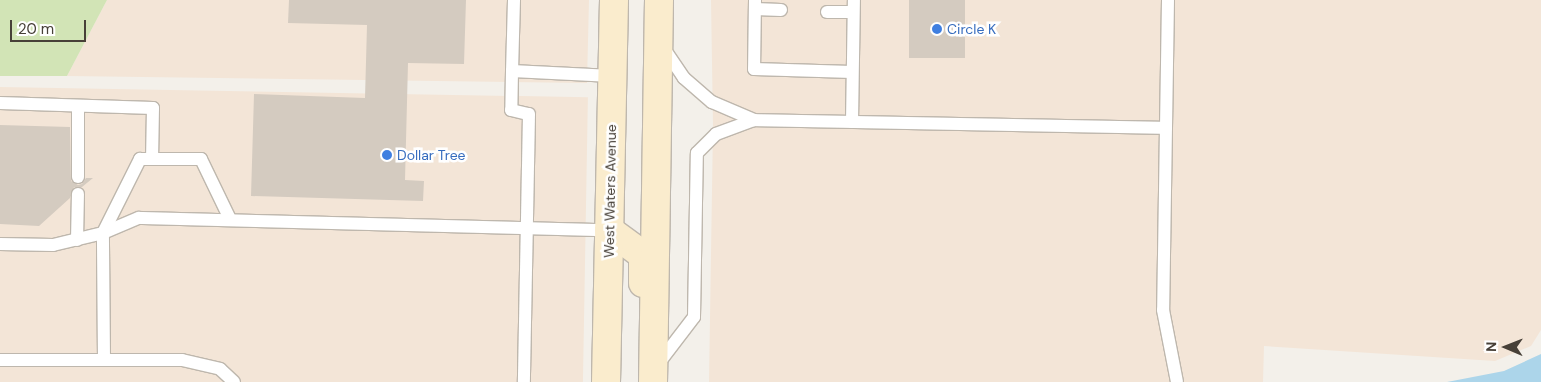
<!DOCTYPE html>
<style>
body{margin:0}
#map{position:relative;width:1541px;height:382px;overflow:hidden;background:#f3f0ea;font-family:"DM Sans",sans-serif}
div>[style]{position:absolute}
.commercial>*{inset:0;background:#f3e5d7;transform-origin:0 0}
.green>*{inset:0;background:#d2e4b6}
.water>*{inset:0;background:#acd5ea}
.building>*{inset:0;background:#d4cbc0;transform-origin:0 0}
.roads{filter:drop-shadow(1px 0 #beb7ad) drop-shadow(-1px 0 #beb7ad) drop-shadow(0 1px #beb7ad) drop-shadow(0 -1px #beb7ad)}
.service>*{height:12px;margin:-6px;padding:0 6px;transform-origin:6px;border-radius:6px;background:#fff}
.secondary>*{height:28px;margin:-14px;padding:0 14px;transform-origin:14px;border-radius:14px;background:#faeccd}
.dots>*{width:14px;height:14px;translate:-50% -50%;box-sizing:border-box;border:2px solid #fff;border-radius:50%}
span{translate:-50% -50%;white-space:nowrap;text-align:center;line-height:1.15;-webkit-text-stroke:5px #fff;paint-order:stroke}
.shop-label{font-size:14px;color:#366cbe}
.left{translate:0 -50%;text-align:left}
.street-label{font-size:14px;color:#474038}
.north{position:absolute;left:1481px;top:322px;width:50px;height:50px;-webkit-text-stroke:4px #fff;paint-order:stroke;rotate:271deg;font-size:14px;font-weight:700;line-height:20px;text-align:center;color:#474038}
.north::after{content:'';display:block;margin:auto;width:18px;height:22px;background:#474038;clip-path:polygon(50% 0,100% 100%,50% 72%,0 100%)}
.scale{position:absolute;left:10px;top:20px;width:76px;height:22px;box-sizing:border-box;border:2px solid #474038;border-top:0;padding-left:6px;font-size:15px;line-height:18px;white-space:nowrap;color:#474038;-webkit-text-stroke:4px #fff;paint-order:stroke}
</style>
<div id="map">
<div class="commercial">
<i style="clip-path:polygon(107px 0,589px 0,587px 83px,67px 76px)"></i>
<i style="clip-path:polygon(711px 0,1541px 0,1541px 330px,1531px 346px,1495px 361px,1264px 346px,1263px 382px,709px 382px,713px 126px)"></i>
<i style="left:0;top:87px;width:588px;height:295px;rotate:1deg"></i>
</div>
<div class="green">
<i style="clip-path:polygon(0 0,107px 0,67px 76px,0 76px)"></i>
</div>
<div class="water">
<i style="clip-path:polygon(1541px 354px,1541px 382px,1447px 382px,1504px 371px)"></i>
</div>
<div class="building">
<i style="clip-path:polygon(289px 0,466px 0,464px 64px,408px 63px,405px 180px,424px 181px,423px 201px,251px 196px,254px 94px,365px 98px,367px 25px,288px 23px)"></i>
<i style="left:909px;top:0;width:56px;height:58px"></i>
<i style="clip-path:polygon(0 125px,70px 127px,71px 181px,78px 185px,82px 184px,86px 178px,93px 178px,82px 187px,74px 187px,70px 198px,39px 226px,0 224px)"></i>
</div>
<div class="roads">
<div class="service">
<i style="left:514px;top:0;width:71px;rotate:91.6deg"></i>
<i style="left:512px;top:71px;width:100px;rotate:2.9deg"></i>
<i style="left:755px;top:0;width:69px;rotate:90.8deg"></i>
<i style="left:754px;top:69px;width:98px;rotate:1.8deg"></i>
<i style="left:1168px;top:0;width:310px;rotate:90.9deg"></i>
<i style="left:1163px;top:310px;width:73px;rotate:79deg"></i>
<i style="left:755px;top:9px;width:26px;rotate:2deg"></i>
<i style="left:827px;top:12px;width:26px"></i>
<i style="left:663px;top:47px;width:37px;rotate:56deg"></i>
<i style="left:684px;top:78px;width:37px;rotate:41deg"></i>
<i style="left:712px;top:102px;width:46px;rotate:23.2deg"></i>
<i style="left:512px;top:71px;width:39px;rotate:91deg"></i>
<i style="left:511px;top:110px;width:18px;rotate:13deg"></i>
<i style="left:529px;top:114px;width:268px;rotate:91.1deg"></i>
<i style="left:0;top:103px;width:153px;rotate:1.9deg"></i>
<i style="left:153px;top:108px;width:51px;rotate:91.1deg"></i>
<i style="left:852px;top:122px;width:122px;rotate:-89.1deg"></i>
<i style="left:78px;top:177px;width:71px;rotate:-90deg"></i>
<i style="left:77px;top:240px;width:46px;rotate:-88.8deg"></i>
<i style="left:0;top:244px;width:53px;rotate:1.1deg"></i>
<i style="left:53px;top:245px;width:51px;rotate:-13.5deg"></i>
<i style="left:103px;top:233px;width:39px;rotate:-23deg"></i>
<i style="left:139px;top:218px;width:470px;rotate:1.5deg"></i>
<i style="left:104px;top:359px;width:126px;rotate:-90.5deg"></i>
<i style="left:103px;top:233px;width:83px;rotate:-63.4deg"></i>
<i style="left:140px;top:159px;width:61px"></i>
<i style="left:201px;top:159px;width:67px;rotate:64.2deg"></i>
<i style="left:0;top:360px;width:182px"></i>
<i style="left:182px;top:360px;width:39px;rotate:13deg"></i>
<i style="left:220px;top:369px;width:19px;rotate:43deg"></i>
<i style="left:658px;top:364px;width:59px;rotate:-52.5deg"></i>
<i style="left:694px;top:317px;width:164px;rotate:-89deg"></i>
<i style="left:697px;top:153px;width:27px;rotate:-45deg"></i>
<i style="left:716px;top:134px;width:40px;rotate:-20.2deg"></i>
<i style="left:754px;top:120px;width:412px;rotate:1.1deg"></i>
</div>
<div class="secondary">
<i style="left:609px;top:230px;width:42px;rotate:36.3deg"></i>
<i style="left:643px;top:255px;width:28px;rotate:90deg"></i>
<i style="left:606px;top:382px;width:382px;rotate:-88.8deg"></i>
<i style="left:653px;top:382px;width:382px;rotate:-89.1deg"></i>
</div>
</div>
<div class="dots">
<i style="left:937px;top:29px;background:#3f7fe0"></i>
<i style="left:387px;top:155px;background:#3f7fe0"></i>
</div>
<div class="shop-label">
<span class="left" style="left:947px;top:29px">Circle K</span>
<span class="left" style="left:397px;top:155px">Dollar Tree</span>
</div>
<div class="street-label">
<span style="left:610px;top:191px;rotate:-89deg">West Waters Avenue</span>
</div>
<div class="north">N</div>
<div class="scale">20 m</div>
</div>
